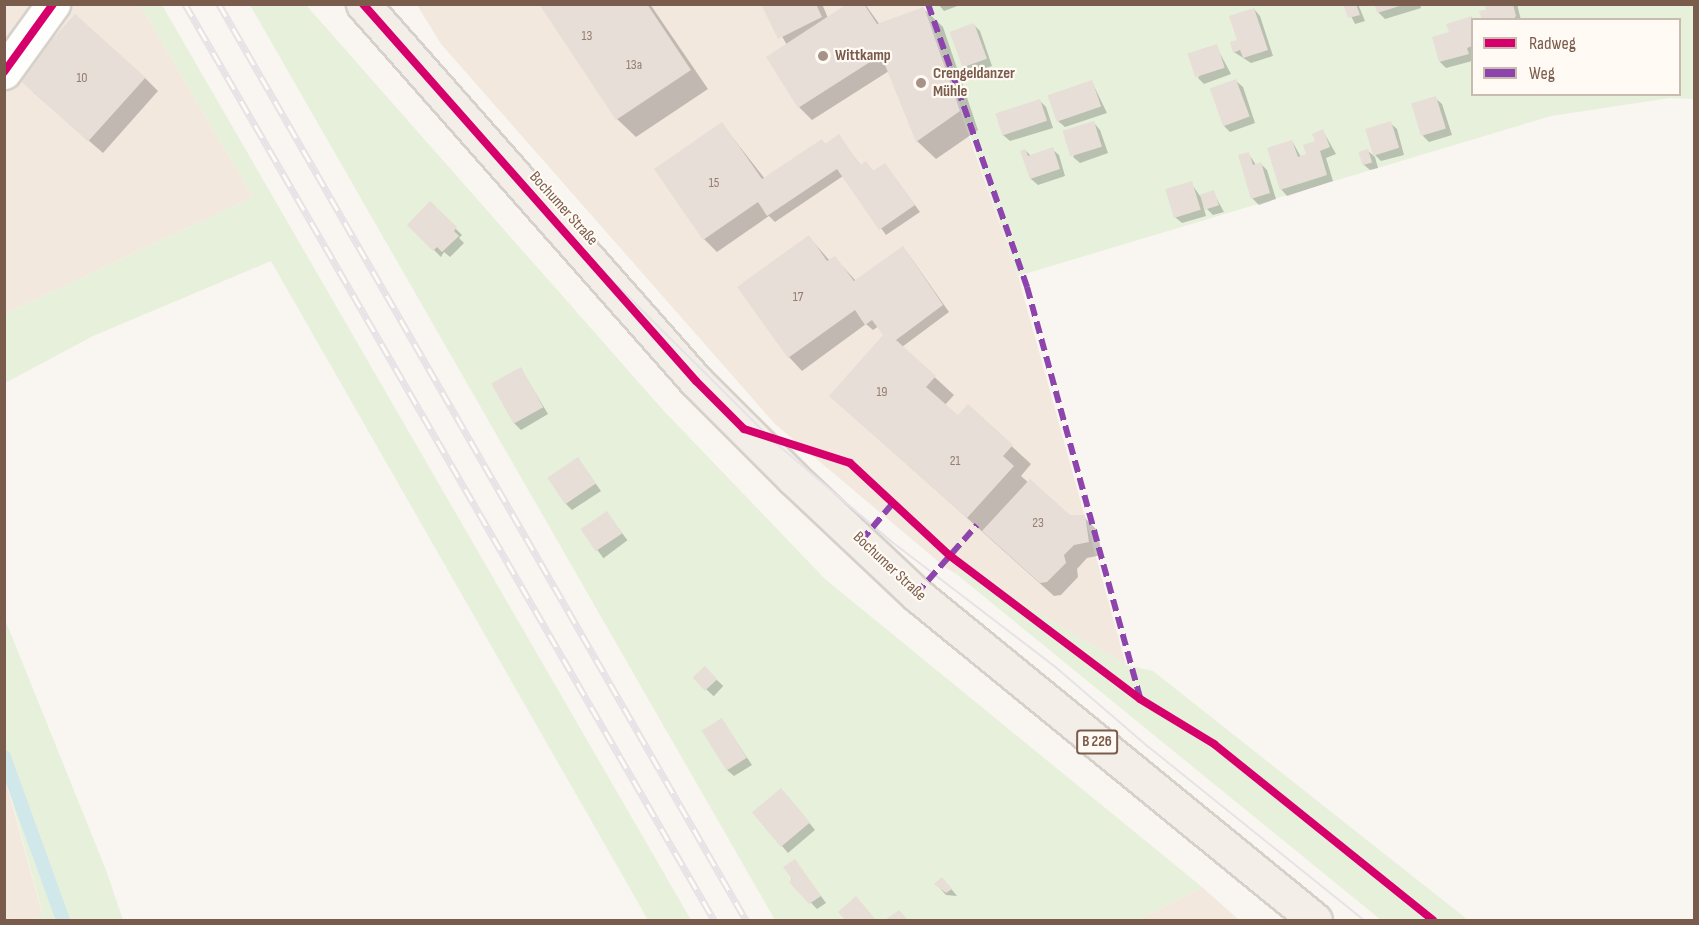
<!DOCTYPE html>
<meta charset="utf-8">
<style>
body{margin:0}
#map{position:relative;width:1699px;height:925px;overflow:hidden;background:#f9f5f0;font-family:"Sofia Sans Condensed",sans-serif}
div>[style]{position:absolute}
.residential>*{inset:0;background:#f2e8de}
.green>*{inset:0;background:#e7f0db}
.shadow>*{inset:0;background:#0003;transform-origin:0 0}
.stream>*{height:14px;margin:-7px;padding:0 7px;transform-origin:7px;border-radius:7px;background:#d0e8ea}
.building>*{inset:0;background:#e6ded7;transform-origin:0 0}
.roads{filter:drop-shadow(2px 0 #d7d1cb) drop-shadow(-2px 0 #d7d1cb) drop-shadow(0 2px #d7d1cb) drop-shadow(0 -2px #d7d1cb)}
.minor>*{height:33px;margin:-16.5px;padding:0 16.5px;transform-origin:16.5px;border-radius:16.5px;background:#fefefd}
.major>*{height:33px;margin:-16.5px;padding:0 16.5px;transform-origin:16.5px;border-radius:16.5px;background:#f3eee8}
.tram>*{height:1.5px;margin:-0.75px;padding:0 0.75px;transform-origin:0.75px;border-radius:0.75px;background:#e6e3e7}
.rail>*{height:7px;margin-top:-3.5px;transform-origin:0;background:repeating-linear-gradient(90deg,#fffaf3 0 14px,#e6e3e7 0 28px);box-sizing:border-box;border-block:2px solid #e6e3e7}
.quiet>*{height:6px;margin-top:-3px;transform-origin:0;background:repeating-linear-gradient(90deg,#8e44ad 0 12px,transparent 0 18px)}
.cycleway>*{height:8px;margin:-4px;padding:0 4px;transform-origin:4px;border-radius:4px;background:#d6006c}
.dots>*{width:16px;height:16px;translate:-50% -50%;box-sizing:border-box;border:3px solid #fffaf3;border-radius:50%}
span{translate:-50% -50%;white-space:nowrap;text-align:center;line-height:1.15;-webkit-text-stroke:4.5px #fffaf3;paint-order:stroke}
.number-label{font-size:14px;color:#977e72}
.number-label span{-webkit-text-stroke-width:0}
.shield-label span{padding:2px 4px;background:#fffaf3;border:2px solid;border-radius:4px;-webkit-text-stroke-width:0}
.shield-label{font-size:15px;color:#7a5c4d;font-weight:700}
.poi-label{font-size:16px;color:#7a5c4d;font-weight:700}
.left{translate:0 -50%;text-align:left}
.street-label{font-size:16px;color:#7a5c4d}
.frame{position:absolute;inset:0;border:6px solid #7a5c4d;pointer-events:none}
.legend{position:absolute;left:1471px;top:18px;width:210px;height:78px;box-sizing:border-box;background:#fffaf3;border:2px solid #cabbb1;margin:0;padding:8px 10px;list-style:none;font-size:18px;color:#7a5c4d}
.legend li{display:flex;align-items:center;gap:12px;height:30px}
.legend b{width:30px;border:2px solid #cabbb1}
</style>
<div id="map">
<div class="residential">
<i style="clip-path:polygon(4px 5px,140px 5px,253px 197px,5px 314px)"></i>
<i style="clip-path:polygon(417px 5px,923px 5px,1018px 276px,1126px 665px,962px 568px,955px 573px,946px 568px,775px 424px,441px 44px)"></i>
<i style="clip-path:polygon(4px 775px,43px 916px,26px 920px,5px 920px)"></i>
<i style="clip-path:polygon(1202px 887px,1239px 920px,1138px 920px)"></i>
</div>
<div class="green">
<i style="clip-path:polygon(140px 5px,162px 5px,691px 920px,648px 920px,271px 261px,93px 336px,5px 383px,5px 314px,253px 197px)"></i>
<i style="clip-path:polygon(250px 5px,306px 5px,663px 410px,825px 579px,1202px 887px,1138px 920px,775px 920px)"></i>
<i style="clip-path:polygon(evenodd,926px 5px,1694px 5px,1694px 99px,1670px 98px,1551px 116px,1018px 276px,926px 5px,1472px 20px,1680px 20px,1680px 94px,1472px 94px,1472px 20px)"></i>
<i style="clip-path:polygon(962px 568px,1126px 665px,1153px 671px,1468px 920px,1381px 920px,955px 573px)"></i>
<i style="clip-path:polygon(4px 617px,106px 870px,123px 920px,26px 920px,43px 915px,5px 775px)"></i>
</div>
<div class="shadow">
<i style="clip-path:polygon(540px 4px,650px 4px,708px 89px,636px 137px,617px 119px)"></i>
<i style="clip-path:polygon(763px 4px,822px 4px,828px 18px,849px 4px,865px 4px,880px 25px,924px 9px,943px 27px,978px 130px,936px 159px,917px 141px,889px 71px,812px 120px,799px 107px,768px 58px,787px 45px)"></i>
<i style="clip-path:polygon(938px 4px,960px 4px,960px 5px,944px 11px)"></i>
<i style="clip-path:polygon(1345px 4px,1358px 4px,1365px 21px,1355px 24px)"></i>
<i style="clip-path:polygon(1384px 4px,1420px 4px,1421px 8px,1385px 19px,1378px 12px)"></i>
<i style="clip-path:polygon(1486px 4px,1517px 4px,1521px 20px,1483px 20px,1488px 11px)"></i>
<i style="clip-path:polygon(1254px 9px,1260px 16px,1273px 56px,1251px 63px,1234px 52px)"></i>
<i style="clip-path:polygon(1472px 18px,1472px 61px,1446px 68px,1440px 62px,1451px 33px)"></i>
<i style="clip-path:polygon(973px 24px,980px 31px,992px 66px,969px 74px,963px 67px)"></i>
<i style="clip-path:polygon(1216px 46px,1231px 74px,1204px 84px,1198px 78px)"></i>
<i style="clip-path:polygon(145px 78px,158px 91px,103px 153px,33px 92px)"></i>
<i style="clip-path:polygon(1236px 81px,1243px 87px,1255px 123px,1230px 132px,1224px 126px,1211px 89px)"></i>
<i style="clip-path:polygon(1092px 82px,1107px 113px,1065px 127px,1058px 121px)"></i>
<i style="clip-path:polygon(1435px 98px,1442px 104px,1452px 135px,1429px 142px,1423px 136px)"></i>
<i style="clip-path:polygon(1040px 101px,1046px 107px,1053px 128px,1010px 141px,1003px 135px)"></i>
<i style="clip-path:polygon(1094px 123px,1100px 130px,1108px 153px,1080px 163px,1073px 157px)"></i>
<i style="clip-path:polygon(1390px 123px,1397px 129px,1404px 155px,1381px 161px,1375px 155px)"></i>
<i style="clip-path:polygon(722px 124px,765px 179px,822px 141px,826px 145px,839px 136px,861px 166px,866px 163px,874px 172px,885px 164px,920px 212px,886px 235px,843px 176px,775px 222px,769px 216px,717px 252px,704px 239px)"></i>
<i style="clip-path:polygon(1323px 131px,1336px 154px,1326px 158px,1333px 181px,1287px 196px,1281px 189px,1292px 141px,1301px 157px,1308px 155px)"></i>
<i style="clip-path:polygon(1052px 149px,1059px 155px,1065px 176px,1038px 185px,1031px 179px,1025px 150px,1031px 156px)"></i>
<i style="clip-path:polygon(1368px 151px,1375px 157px,1378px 168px,1370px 170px,1363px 164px)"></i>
<i style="clip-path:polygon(1248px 153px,1256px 165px,1261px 164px,1267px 170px,1276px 199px,1259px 205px,1252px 198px)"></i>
<i style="clip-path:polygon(1191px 183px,1200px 196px,1213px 192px,1224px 212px,1213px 215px,1203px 205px,1206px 216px,1182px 223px,1175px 217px)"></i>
<i style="clip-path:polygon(430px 203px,462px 235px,459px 238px,464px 243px,450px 257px,444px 252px,441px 257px,409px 225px)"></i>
<i style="clip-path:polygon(809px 237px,830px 261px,835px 258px,856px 281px,903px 248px,909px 255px,949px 312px,902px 347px,954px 395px,944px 406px,958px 417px,968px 406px,1031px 464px,1021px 476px,1029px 483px,1070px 517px,1084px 517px,1097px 530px,1102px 555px,1087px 558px,1077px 569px,1078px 577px,1061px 595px,1054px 596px,831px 396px,885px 335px,879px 326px,873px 330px,866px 324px,802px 371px,789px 357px)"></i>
<i style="clip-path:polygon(521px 369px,548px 414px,521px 430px,514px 423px)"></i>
<i style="clip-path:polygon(578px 459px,601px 491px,572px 510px,566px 504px)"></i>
<i style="left:607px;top:513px;width:34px;height:30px;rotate:53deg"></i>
<i style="left:705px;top:669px;width:25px;height:14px;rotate:43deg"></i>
<i style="clip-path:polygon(722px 720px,752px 765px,734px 776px,727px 770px)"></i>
<i style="clip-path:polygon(788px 797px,815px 830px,788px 853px,754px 813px)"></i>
<i style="clip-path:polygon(795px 861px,826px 903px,817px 909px,791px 882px)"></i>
<i style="clip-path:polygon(936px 884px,948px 885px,957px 896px,946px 895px)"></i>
</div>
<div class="stream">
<i style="left:4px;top:757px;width:173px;rotate:70.1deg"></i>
</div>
<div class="building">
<i style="clip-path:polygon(539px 4px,647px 4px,691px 70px,616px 120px)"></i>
<i style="clip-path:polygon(761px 4px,816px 4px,822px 17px,778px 39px)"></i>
<i style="clip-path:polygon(847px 4px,864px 4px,877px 24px,924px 7px,960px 111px,916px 142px,881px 55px,798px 108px,766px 57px)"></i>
<i style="clip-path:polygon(1343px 4px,1356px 4px,1360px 15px,1348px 18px)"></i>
<i style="clip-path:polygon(1380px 4px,1403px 4px,1403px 5px,1377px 13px,1375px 6px)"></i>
<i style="clip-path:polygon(1485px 4px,1513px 4px,1516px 16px,1513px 20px,1482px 20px,1479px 11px,1486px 10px)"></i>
<i style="clip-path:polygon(1254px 8px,1268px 50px,1243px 58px,1240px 50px,1233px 53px,1230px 42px,1237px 40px,1229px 16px)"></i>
<i style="left:75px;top:14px;width:95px;height:86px;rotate:42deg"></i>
<i style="clip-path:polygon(1472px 16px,1472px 46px,1467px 48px,1469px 54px,1439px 62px,1432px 37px,1449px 32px,1446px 24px)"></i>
<i style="left:974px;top:23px;width:38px;height:26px;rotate:70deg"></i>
<i style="left:1217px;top:44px;width:25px;height:31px;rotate:72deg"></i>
<i style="left:1236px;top:79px;width:40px;height:28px;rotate:70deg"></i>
<i style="left:1092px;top:80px;width:28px;height:47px;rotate:71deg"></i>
<i style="left:1436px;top:96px;width:34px;height:26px;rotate:73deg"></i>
<i style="left:1040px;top:99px;width:23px;height:47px;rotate:72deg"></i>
<i style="left:1094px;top:121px;width:27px;height:33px;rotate:73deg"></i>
<i style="left:1391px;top:121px;width:28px;height:27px;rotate:73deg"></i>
<i style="clip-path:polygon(722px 122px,762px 179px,822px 139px,825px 144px,839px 134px,860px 165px,866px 161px,873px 171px,885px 163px,915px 205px,879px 230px,837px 169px,767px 216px,758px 202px,703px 240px,654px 169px)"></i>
<i style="clip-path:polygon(1323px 129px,1330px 147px,1320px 151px,1327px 175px,1280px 190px,1267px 148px,1292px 140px,1298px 157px,1306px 154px,1303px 145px,1315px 141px,1312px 134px)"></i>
<i style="clip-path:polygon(1053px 147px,1060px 169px,1030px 179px,1020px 151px,1025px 149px,1028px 156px)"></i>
<i style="left:1368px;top:149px;width:14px;height:10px;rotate:73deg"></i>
<i style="clip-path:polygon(1249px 152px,1253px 165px,1261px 162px,1270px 193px,1251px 199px,1238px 155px)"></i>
<i style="left:1192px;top:181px;width:30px;height:28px;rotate:73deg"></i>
<i style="left:1214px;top:190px;width:16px;height:15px;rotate:72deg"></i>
<i style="clip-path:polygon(430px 201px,457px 227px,454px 231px,459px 236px,442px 252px,437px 247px,433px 251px,407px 225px)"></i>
<i style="clip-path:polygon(809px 235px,827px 261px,835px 256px,854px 281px,903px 246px,943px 305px,896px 340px,936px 376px,926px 387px,958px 415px,968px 404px,1013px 445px,1003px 456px,1014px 466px,967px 518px,829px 396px,883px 335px,872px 320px,865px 325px,855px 310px,788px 358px,737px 287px)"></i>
<i style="left:521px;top:367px;width:46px;height:34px;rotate:61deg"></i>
<i style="left:578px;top:457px;width:32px;height:37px;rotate:56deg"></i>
<i style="clip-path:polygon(1030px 479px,1070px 515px,1085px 515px,1089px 542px,1074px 545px,1064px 555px,1066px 563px,1047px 582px,1040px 583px,982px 531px)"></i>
<i style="left:607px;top:511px;width:27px;height:32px;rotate:56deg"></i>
<i style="left:705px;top:666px;width:18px;height:17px;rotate:47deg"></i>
<i style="left:722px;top:718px;width:47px;height:24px;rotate:58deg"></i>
<i style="left:781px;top:788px;width:45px;height:38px;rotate:50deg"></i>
<i style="clip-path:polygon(795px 859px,821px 896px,809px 904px,789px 882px,792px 879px,783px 867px)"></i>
<i style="clip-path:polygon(942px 877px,952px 889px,946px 893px,934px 884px)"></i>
<i style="clip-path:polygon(856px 896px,875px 919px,874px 920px,845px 920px,838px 912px)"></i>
<i style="clip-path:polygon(899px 910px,908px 920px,885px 920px)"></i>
</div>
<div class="roads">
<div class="minor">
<i style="left:4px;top:72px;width:84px;rotate:-54.2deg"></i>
</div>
<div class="major">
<i style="left:363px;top:4px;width:503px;rotate:48.55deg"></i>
<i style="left:696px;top:381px;width:137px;rotate:45deg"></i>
<i style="left:793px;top:478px;width:169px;rotate:43.3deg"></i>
<i style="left:916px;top:594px;width:515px;rotate:39.25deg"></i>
</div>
</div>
<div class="tram">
<i style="left:359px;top:4px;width:328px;rotate:47.8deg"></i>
<i style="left:579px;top:247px;width:278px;rotate:44.9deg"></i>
<i style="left:776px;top:443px;width:151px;rotate:40.4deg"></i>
<i style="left:891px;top:541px;width:209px;rotate:37.4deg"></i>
<i style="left:1057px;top:668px;width:121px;rotate:40.7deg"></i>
<i style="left:1149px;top:747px;width:276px;rotate:38.8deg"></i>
</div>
<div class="rail">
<i style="left:185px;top:4px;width:1058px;rotate:59.99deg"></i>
<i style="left:219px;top:4px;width:1057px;rotate:60.09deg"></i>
</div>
<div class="quiet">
<i style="left:928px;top:4px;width:300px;rotate:70.7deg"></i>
<i style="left:1027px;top:287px;width:426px;rotate:74.6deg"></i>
<i style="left:861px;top:541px;width:50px;rotate:-49.9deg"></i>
<i style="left:916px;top:594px;width:92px;rotate:-48.5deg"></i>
</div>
<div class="cycleway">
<i style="left:363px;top:4px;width:503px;rotate:48.55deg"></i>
<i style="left:696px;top:381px;width:68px;rotate:45deg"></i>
<i style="left:744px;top:429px;width:111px;rotate:17.8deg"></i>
<i style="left:850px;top:463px;width:135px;rotate:42.9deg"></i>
<i style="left:949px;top:555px;width:239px;rotate:37deg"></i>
<i style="left:1140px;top:699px;width:87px;rotate:31.3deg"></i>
<i style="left:1214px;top:744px;width:281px;rotate:38.8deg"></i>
<i style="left:4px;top:72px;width:84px;rotate:-54.2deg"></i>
</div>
<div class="dots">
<i style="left:823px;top:56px;background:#a69286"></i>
<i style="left:921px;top:83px;background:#a69286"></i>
</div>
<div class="number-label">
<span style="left:587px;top:36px">13</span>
<span style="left:634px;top:65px">13a</span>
<span style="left:82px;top:78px">10</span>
<span style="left:714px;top:183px">15</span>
<span style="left:798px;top:297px">17</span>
<span style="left:882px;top:392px">19</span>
<span style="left:955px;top:461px">21</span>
<span style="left:1038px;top:523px">23</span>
</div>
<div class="shield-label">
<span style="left:1097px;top:742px">B 226</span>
</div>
<div class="poi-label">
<span class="left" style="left:835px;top:56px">Wittkamp</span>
<span class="left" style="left:933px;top:83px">Crengeldanzer<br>Mühle</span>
</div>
<div class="street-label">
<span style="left:563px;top:209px;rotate:48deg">Bochumer Straße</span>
<span style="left:889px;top:567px;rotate:43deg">Bochumer Straße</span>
</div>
<div class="frame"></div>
<ul class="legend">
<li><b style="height:8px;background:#d6006c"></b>Radweg</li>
<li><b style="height:8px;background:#8e44ad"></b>Weg</li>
</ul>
</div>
